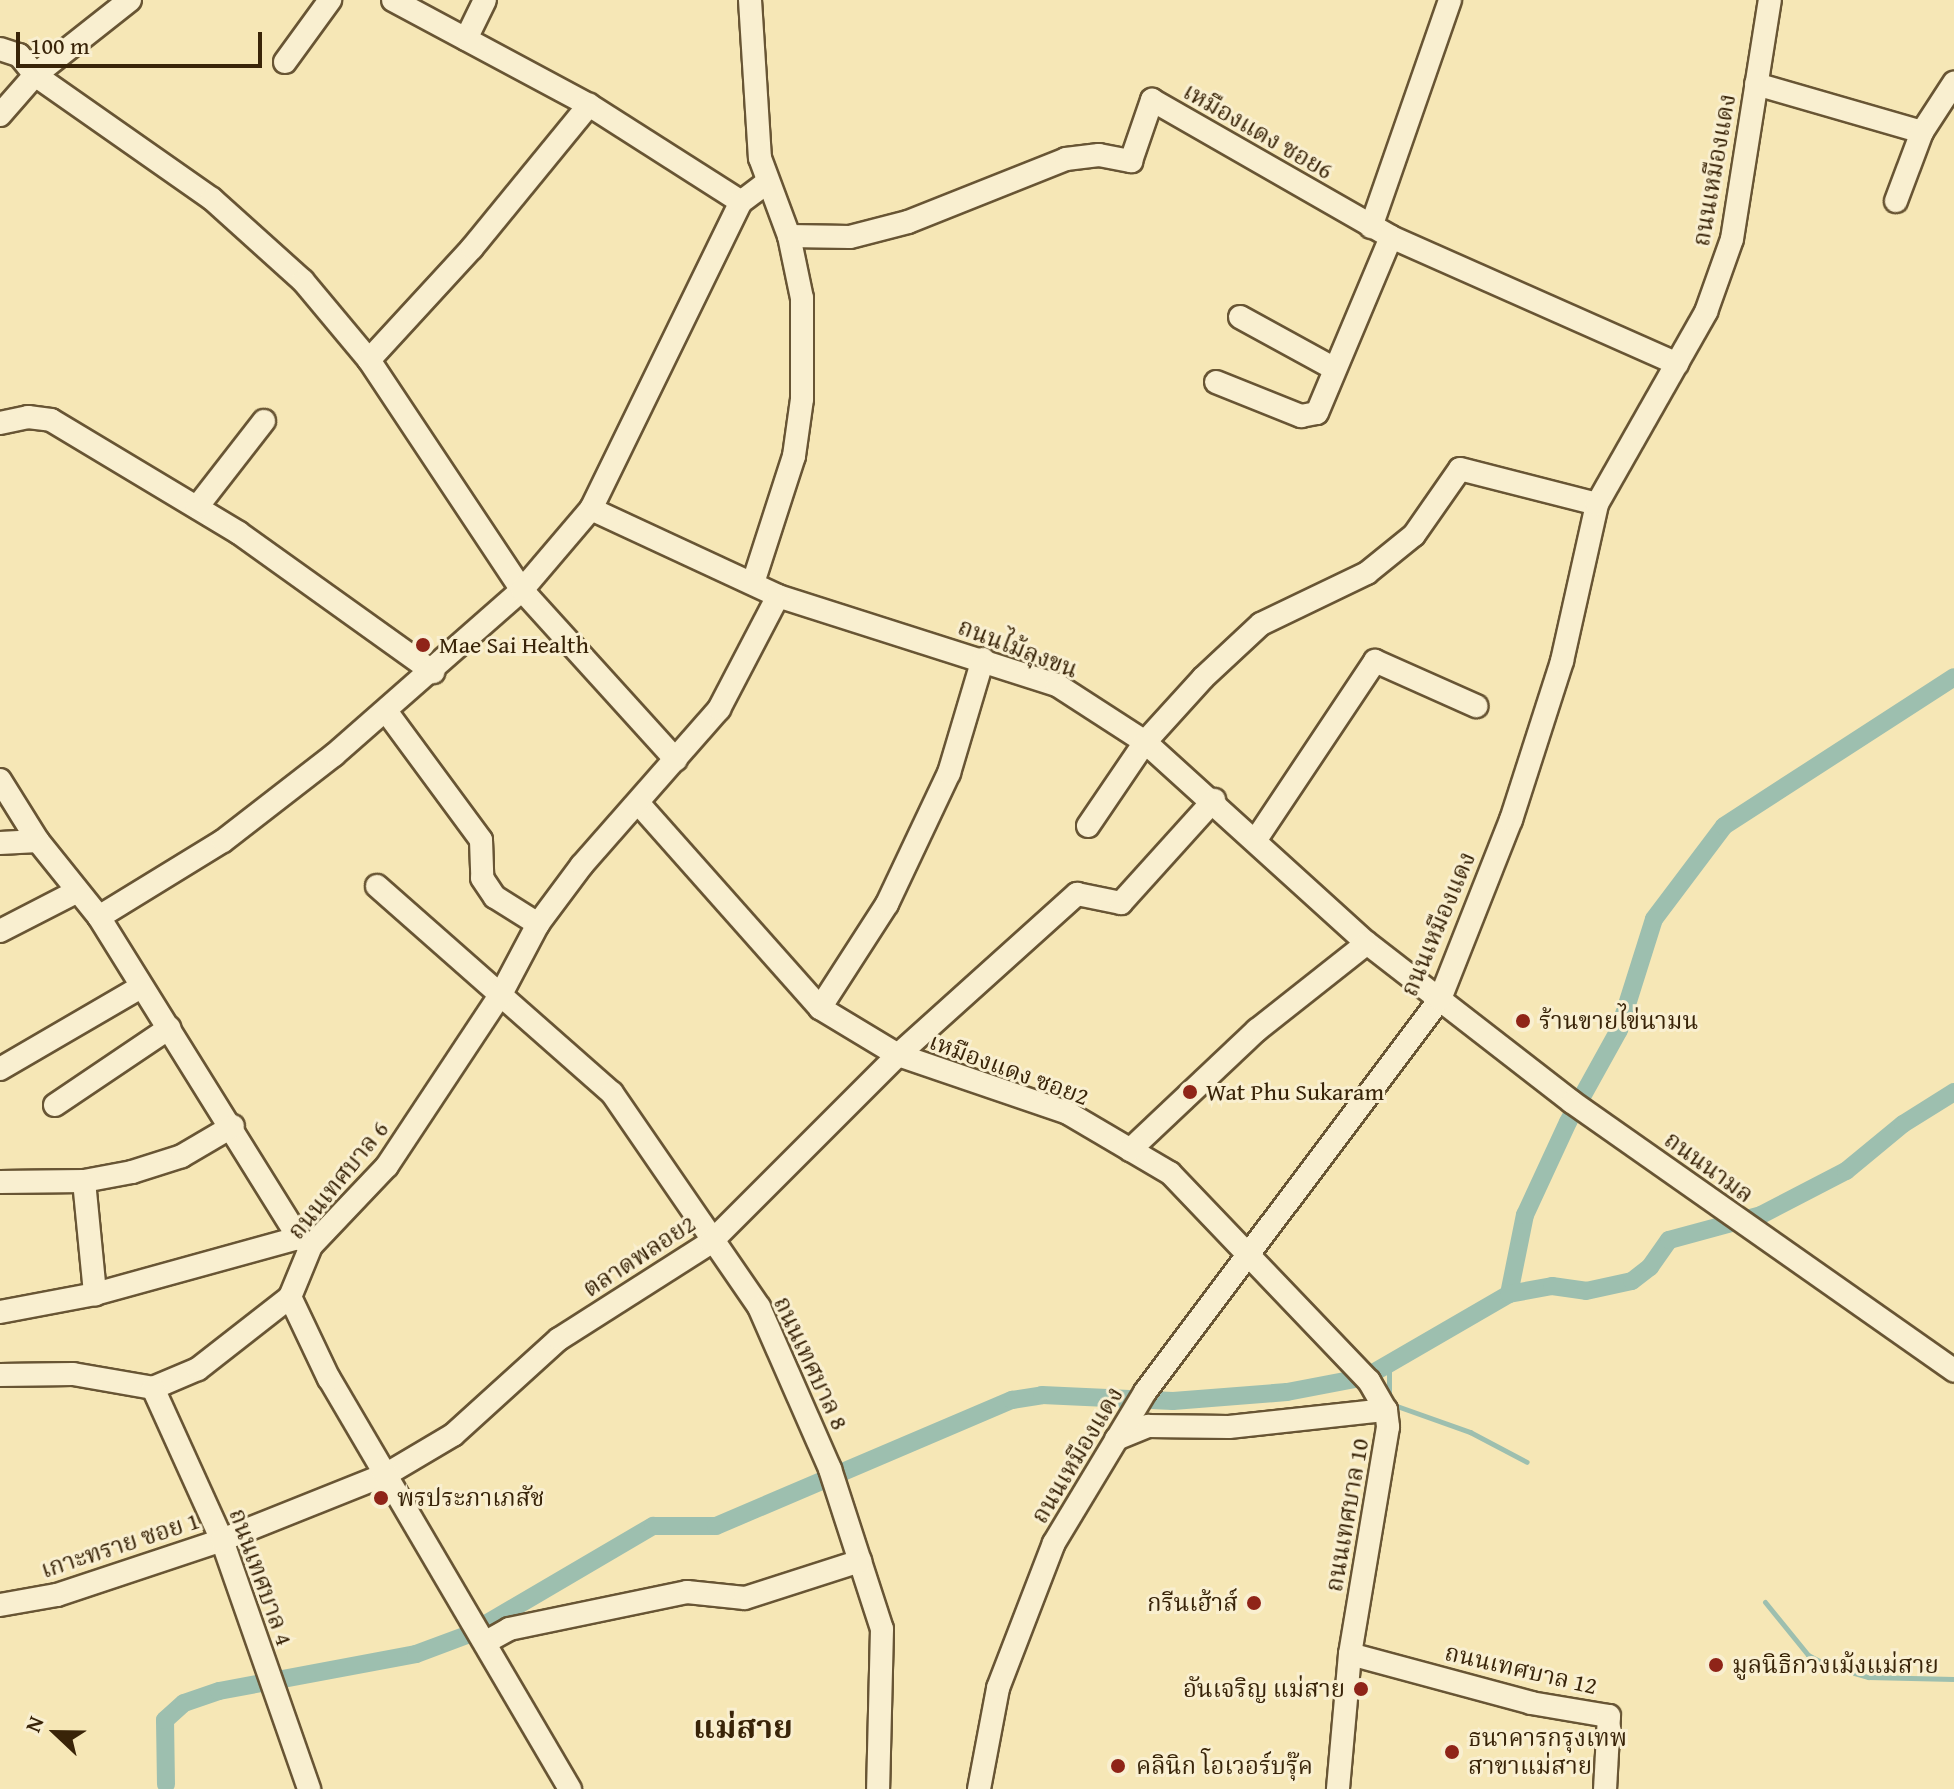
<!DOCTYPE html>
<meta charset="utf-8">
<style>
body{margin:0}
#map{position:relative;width:1954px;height:1789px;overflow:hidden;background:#f6e7b6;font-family:"Gentium Book Plus","Noto Serif Thai",serif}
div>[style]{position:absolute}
.stream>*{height:5px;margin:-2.5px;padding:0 2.5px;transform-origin:2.5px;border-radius:2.5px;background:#9dbfaf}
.canal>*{height:18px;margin:-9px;padding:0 9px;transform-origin:9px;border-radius:9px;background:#9dbfaf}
.roads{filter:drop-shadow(2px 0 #685534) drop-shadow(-2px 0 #685534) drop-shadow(0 2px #685534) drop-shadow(0 -2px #685534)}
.minor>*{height:22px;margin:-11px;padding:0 11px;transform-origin:11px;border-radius:11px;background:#f9efd0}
.dots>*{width:22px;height:22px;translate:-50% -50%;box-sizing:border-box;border:4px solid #f9efd0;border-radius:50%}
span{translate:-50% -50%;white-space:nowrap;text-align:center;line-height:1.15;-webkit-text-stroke:6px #f9efd0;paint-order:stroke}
.street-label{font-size:24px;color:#392408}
.poi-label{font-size:24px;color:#392408}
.left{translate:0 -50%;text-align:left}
.right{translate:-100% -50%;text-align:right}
.district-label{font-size:32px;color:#392408;font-weight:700}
.north{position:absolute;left:16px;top:1693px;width:80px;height:80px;-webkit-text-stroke:6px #f9efd0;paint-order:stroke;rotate:292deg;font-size:22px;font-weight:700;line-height:32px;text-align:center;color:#392408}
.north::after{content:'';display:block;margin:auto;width:28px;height:36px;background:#392408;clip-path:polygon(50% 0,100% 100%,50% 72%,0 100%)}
.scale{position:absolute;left:16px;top:32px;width:246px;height:36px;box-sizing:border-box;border:4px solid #392408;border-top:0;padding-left:10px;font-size:24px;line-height:28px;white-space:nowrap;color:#392408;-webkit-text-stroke:6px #f9efd0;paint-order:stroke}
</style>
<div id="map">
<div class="stream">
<i style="left:1389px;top:1396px;width:31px;rotate:-90deg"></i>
<i style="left:1394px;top:1405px;width:81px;rotate:19.6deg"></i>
<i style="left:1470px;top:1432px;width:64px;rotate:27.8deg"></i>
<i style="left:1765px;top:1602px;width:68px;rotate:50.9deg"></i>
<i style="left:1808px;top:1655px;width:21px;rotate:28deg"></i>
<i style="left:1827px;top:1665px;width:43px;rotate:16.3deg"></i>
<i style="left:1868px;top:1677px;width:86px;rotate:1.3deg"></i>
</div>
<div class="canal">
<i style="left:1509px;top:1294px;width:81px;rotate:-78.6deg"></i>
<i style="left:1525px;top:1215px;width:102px;rotate:-65.2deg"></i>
<i style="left:1568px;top:1122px;width:105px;rotate:-61deg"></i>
<i style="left:1619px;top:1030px;width:116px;rotate:-72.5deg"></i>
<i style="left:1654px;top:919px;width:116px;rotate:-53deg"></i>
<i style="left:1724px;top:826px;width:274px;rotate:-32.9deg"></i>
<i style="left:166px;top:1784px;width:64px;rotate:-90.9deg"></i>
<i style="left:165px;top:1720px;width:25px;rotate:-42deg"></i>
<i style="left:184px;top:1703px;width:37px;rotate:-19deg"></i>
<i style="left:219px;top:1691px;width:200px;rotate:-10.6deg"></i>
<i style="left:416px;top:1654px;width:54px;rotate:-20.4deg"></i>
<i style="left:467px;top:1635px;width:216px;rotate:-30.4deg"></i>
<i style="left:653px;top:1526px;width:63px"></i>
<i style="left:716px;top:1526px;width:322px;rotate:-23.1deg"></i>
<i style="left:1012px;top:1400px;width:30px;rotate:-9deg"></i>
<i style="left:1042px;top:1395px;width:131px;rotate:2.6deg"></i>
<i style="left:1173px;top:1401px;width:114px;rotate:-4.5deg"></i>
<i style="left:1287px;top:1392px;width:80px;rotate:-10.8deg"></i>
<i style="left:1366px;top:1377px;width:165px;rotate:-30.1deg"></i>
<i style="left:1509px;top:1294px;width:44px;rotate:-10.5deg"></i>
<i style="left:1552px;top:1286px;width:34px;rotate:8deg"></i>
<i style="left:1586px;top:1291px;width:47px;rotate:-12.3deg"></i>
<i style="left:1632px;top:1281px;width:23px;rotate:-38deg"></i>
<i style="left:1650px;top:1267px;width:33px;rotate:-55deg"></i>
<i style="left:1669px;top:1240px;width:95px;rotate:-15.2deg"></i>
<i style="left:1761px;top:1215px;width:96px;rotate:-27.4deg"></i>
<i style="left:1846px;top:1171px;width:74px;rotate:-39.5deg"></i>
<i style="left:1903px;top:1124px;width:60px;rotate:-32.1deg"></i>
</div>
<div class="roads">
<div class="minor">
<i style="left:393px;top:0;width:222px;rotate:28.2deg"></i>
<i style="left:589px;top:105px;width:180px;rotate:32.5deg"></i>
<i style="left:750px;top:0;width:158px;rotate:86.4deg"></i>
<i style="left:760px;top:158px;width:83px;rotate:69.6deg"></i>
<i style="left:789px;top:236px;width:63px;rotate:78.2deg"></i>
<i style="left:802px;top:298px;width:101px;rotate:90deg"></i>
<i style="left:802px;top:399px;width:58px;rotate:98deg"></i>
<i style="left:794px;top:456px;width:133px;rotate:107.9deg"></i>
<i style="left:466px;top:39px;width:43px;rotate:-64deg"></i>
<i style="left:0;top:49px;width:20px;rotate:18deg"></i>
<i style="left:19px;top:55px;width:26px;rotate:51deg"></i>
<i style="left:35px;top:75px;width:216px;rotate:35deg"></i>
<i style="left:212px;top:199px;width:122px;rotate:42deg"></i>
<i style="left:303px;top:281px;width:103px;rotate:50.1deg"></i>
<i style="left:369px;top:360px;width:276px;rotate:56.4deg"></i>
<i style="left:522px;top:590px;width:229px;rotate:47.8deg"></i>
<i style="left:285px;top:62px;width:77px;rotate:-54deg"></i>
<i style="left:1756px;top:84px;width:173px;rotate:16.1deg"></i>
<i style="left:1922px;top:132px;width:59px;rotate:-56.9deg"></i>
<i style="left:0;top:115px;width:53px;rotate:-48.8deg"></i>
<i style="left:35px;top:75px;width:121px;rotate:-38.3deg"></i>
<i style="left:1896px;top:201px;width:74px;rotate:-69.4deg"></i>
<i style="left:1371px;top:227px;width:240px;rotate:-70.8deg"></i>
<i style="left:789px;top:236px;width:61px;rotate:0.9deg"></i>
<i style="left:850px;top:237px;width:60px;rotate:-14.5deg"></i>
<i style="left:908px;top:222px;width:170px;rotate:-21.7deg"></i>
<i style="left:1066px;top:159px;width:33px;rotate:-7deg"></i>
<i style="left:1099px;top:155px;width:33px;rotate:11deg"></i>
<i style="left:1131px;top:161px;width:65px;rotate:-71deg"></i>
<i style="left:1152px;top:100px;width:275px;rotate:29.8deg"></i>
<i style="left:1391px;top:237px;width:313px;rotate:23.9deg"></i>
<i style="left:1240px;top:317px;width:108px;rotate:28.7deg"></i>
<i style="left:369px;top:360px;width:152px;rotate:-47.4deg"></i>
<i style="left:472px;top:248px;width:185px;rotate:-50.7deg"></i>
<i style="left:1216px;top:382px;width:92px;rotate:21.8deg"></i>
<i style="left:1301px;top:416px;width:16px;rotate:-11deg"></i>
<i style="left:1317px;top:413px;width:191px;rotate:-67.2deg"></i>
<i style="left:0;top:423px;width:29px;rotate:-12deg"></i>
<i style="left:28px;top:417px;width:23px;rotate:7deg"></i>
<i style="left:51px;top:420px;width:219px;rotate:31deg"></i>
<i style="left:239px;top:533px;width:239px;rotate:35.6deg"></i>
<i style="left:197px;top:507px;width:109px;rotate:-52.1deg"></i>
<i style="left:591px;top:509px;width:206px;rotate:24.9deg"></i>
<i style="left:778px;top:596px;width:293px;rotate:17.7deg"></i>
<i style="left:1057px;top:685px;width:105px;rotate:32.9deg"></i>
<i style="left:1145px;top:742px;width:299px;rotate:42.2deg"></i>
<i style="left:1367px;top:943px;width:259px;rotate:37.8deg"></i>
<i style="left:1572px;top:1102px;width:467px;rotate:35.1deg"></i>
<i style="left:386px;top:711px;width:160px;rotate:53.6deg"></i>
<i style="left:481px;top:840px;width:38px;rotate:88deg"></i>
<i style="left:482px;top:878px;width:23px;rotate:56deg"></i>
<i style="left:495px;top:897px;width:51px;rotate:32.1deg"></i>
<i style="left:0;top:780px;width:72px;rotate:58.1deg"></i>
<i style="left:38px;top:841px;width:97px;rotate:51.2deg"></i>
<i style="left:99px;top:917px;width:378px;rotate:58.1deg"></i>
<i style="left:299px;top:1238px;width:14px;rotate:34deg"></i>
<i style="left:639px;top:804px;width:273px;rotate:48.4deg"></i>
<i style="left:820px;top:1008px;width:91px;rotate:31.1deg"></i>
<i style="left:898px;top:1055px;width:180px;rotate:18.8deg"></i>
<i style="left:1068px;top:1113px;width:118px;rotate:30.5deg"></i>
<i style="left:1170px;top:1173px;width:288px;rotate:46.3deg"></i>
<i style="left:1369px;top:1381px;width:34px;rotate:60deg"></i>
<i style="left:1386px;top:1410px;width:17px;rotate:83deg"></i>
<i style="left:1388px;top:1427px;width:230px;rotate:99.5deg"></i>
<i style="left:1350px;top:1654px;width:136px;rotate:95.1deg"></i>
<i style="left:1088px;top:826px;width:102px;rotate:-55.8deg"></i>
<i style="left:1145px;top:742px;width:86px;rotate:-47.8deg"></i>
<i style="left:1203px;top:678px;width:79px;rotate:-43deg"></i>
<i style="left:1261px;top:624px;width:118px;rotate:-25.7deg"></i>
<i style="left:1367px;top:573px;width:60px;rotate:-39deg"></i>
<i style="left:1414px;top:535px;width:80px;rotate:-55.1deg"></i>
<i style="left:1460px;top:469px;width:141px;rotate:14.3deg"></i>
<i style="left:1257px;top:838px;width:213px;rotate:-56.3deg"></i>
<i style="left:1375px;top:661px;width:111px;rotate:24deg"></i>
<i style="left:0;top:843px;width:38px;rotate:-3deg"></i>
<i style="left:377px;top:886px;width:313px;rotate:41.4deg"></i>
<i style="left:612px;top:1093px;width:260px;rotate:55.5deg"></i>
<i style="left:759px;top:1307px;width:177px;rotate:66.3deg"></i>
<i style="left:830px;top:1469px;width:168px;rotate:72deg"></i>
<i style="left:882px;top:1629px;width:160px;rotate:91.4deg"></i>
<i style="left:99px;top:917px;width:145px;rotate:-31.5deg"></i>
<i style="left:223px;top:841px;width:140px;rotate:-37.8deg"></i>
<i style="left:334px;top:755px;width:250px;rotate:-41.3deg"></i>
<i style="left:522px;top:590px;width:106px;rotate:-49.6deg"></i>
<i style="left:591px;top:509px;width:342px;rotate:-64deg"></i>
<i style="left:741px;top:202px;width:31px;rotate:-37deg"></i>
<i style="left:0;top:931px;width:85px;rotate:-27.2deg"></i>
<i style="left:820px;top:1008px;width:124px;rotate:-57.2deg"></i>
<i style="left:887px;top:904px;width:145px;rotate:-64.7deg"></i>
<i style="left:949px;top:773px;width:119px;rotate:-73.4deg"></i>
<i style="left:0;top:1069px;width:163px;rotate:-30.2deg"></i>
<i style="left:55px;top:1105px;width:138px;rotate:-34deg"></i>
<i style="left:1130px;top:1150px;width:175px;rotate:-43.4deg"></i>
<i style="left:1257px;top:1030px;width:140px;rotate:-38.3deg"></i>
<i style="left:84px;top:1181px;width:114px;rotate:84.4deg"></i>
<i style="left:0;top:1182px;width:84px;rotate:-0.7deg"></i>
<i style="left:84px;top:1181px;width:49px;rotate:-10.6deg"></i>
<i style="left:132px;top:1172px;width:52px;rotate:-17.7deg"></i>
<i style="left:182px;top:1156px;width:59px;rotate:-30.5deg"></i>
<i style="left:0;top:1312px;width:97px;rotate:-10.7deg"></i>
<i style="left:95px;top:1294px;width:212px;rotate:-15.4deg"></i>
<i style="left:0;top:1375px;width:73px;rotate:-0.8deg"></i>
<i style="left:73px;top:1374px;width:81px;rotate:9.9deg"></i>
<i style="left:153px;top:1388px;width:49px;rotate:-22.9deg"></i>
<i style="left:198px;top:1369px;width:117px;rotate:-38deg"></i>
<i style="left:153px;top:1388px;width:167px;rotate:65.6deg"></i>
<i style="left:222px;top:1540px;width:264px;rotate:70.7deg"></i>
<i style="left:1116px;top:1439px;width:35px;rotate:-22deg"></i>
<i style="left:1148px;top:1426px;width:81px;rotate:0.7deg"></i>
<i style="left:1229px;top:1427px;width:158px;rotate:-6.2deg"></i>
<i style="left:0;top:1605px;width:58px;rotate:-10deg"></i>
<i style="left:57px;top:1595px;width:174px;rotate:-18.4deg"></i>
<i style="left:222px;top:1540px;width:178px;rotate:-21.8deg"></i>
<i style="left:387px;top:1474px;width:77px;rotate:-30.6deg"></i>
<i style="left:453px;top:1435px;width:143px;rotate:-42.2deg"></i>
<i style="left:559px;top:1339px;width:180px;rotate:-32.5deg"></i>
<i style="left:711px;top:1242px;width:264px;rotate:-45deg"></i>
<i style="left:898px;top:1055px;width:241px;rotate:-42deg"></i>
<i style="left:1077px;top:894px;width:45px;rotate:11.6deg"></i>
<i style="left:1121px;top:903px;width:139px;rotate:-47.9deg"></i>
<i style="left:486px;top:1642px;width:26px;rotate:-29deg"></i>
<i style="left:509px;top:1629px;width:182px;rotate:-11.7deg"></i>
<i style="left:687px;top:1592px;width:58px;rotate:5.9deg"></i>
<i style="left:745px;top:1598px;width:121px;rotate:-17.8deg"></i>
<i style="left:1350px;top:1654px;width:188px;rotate:15.1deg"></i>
<i style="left:1531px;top:1703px;width:79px;rotate:9.5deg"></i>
<i style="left:1609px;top:1716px;width:73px;rotate:93.1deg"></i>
<i style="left:570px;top:1789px;width:476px;rotate:-120.4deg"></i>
<i style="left:329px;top:1379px;width:91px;rotate:-115.4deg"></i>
<i style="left:290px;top:1297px;width:55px;rotate:-67.6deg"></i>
<i style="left:311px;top:1246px;width:110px;rotate:-46.5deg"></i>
<i style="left:387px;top:1166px;width:206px;rotate:-56.5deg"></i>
<i style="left:501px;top:994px;width:79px;rotate:-62.1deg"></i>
<i style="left:538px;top:924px;width:74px;rotate:-53.3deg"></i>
<i style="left:582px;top:865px;width:208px;rotate:-48.7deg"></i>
<i style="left:719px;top:709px;width:127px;rotate:-62.4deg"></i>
<i style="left:979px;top:1789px;width:103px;rotate:-79.3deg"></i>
<i style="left:998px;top:1688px;width:155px;rotate:-68.9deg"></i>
<i style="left:1054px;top:1543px;width:176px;rotate:-58.9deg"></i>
<i style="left:1145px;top:1392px;width:491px;rotate:-53.1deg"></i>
<i style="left:1440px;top:999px;width:193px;rotate:-68.4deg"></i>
<i style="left:1511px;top:820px;width:167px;rotate:-72.2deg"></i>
<i style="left:1562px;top:661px;width:161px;rotate:-77.4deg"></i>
<i style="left:1597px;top:504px;width:221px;rotate:-60.4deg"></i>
<i style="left:1706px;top:312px;width:77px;rotate:-70.4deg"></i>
<i style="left:1732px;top:239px;width:242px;rotate:-81deg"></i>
</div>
</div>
<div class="dots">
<i style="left:423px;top:645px;background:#8f2418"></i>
<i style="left:1523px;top:1021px;background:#8f2418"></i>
<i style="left:1190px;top:1092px;background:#8f2418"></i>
<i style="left:381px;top:1498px;background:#8f2418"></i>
<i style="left:1254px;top:1603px;background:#8f2418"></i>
<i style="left:1716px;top:1665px;background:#8f2418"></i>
<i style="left:1361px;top:1689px;background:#8f2418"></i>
<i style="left:1452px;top:1752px;background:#8f2418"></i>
<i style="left:1118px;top:1766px;background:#8f2418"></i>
</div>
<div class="street-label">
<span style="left:1258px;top:131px;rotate:30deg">เหมืองแดง ซอย6</span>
<span style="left:1714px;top:170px;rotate:-80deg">ถนนเหมืองแดง</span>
<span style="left:1018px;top:648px;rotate:21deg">ถนนไม้ลุงขน</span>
<span style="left:1438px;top:924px;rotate:-67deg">ถนนเหมืองแดง</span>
<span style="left:1009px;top:1069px;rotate:20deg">เหมืองแดง ซอย2</span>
<span style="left:1709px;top:1167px;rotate:36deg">ถนนนามล</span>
<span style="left:338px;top:1180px;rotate:-51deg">ถนนเทศบาล 6</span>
<span style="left:639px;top:1256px;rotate:-33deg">ตลาดพลอย2</span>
<span style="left:811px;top:1363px;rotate:65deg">ถนนเทศบาล 8</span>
<span style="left:1077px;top:1455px;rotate:-59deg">ถนนเหมืองแดง</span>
<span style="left:1347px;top:1515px;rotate:-80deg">ถนนเทศบาล 10</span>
<span style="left:120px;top:1545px;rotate:-18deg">เกาะทราย ซอย 1</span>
<span style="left:261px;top:1577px;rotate:70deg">ถนนเทศบาล 4</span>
<span style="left:1521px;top:1669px;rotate:13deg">ถนนเทศบาล 12</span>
</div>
<div class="poi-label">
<span class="left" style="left:439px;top:645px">Mae Sai Health</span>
<span class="left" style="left:1539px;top:1021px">ร้านขายไข่นามน</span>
<span class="left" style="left:1206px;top:1092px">Wat Phu Sukaram</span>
<span class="left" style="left:397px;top:1498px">พรประภาเภสัช</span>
<span class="right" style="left:1238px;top:1603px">กรีนเฮ้าส์</span>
<span class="left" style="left:1732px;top:1665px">มูลนิธิกวงเม้งแม่สาย</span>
<span class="right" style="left:1345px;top:1689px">อันเจริญ แม่สาย</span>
<span class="left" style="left:1468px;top:1752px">ธนาคารกรุงเทพ<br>สาขาแม่สาย</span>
<span class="left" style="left:1136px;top:1766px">คลินิก โอเวอร์บรุ๊ค</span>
</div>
<div class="district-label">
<span style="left:743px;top:1727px">แม่สาย</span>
</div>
<div class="north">N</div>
<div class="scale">100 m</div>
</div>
